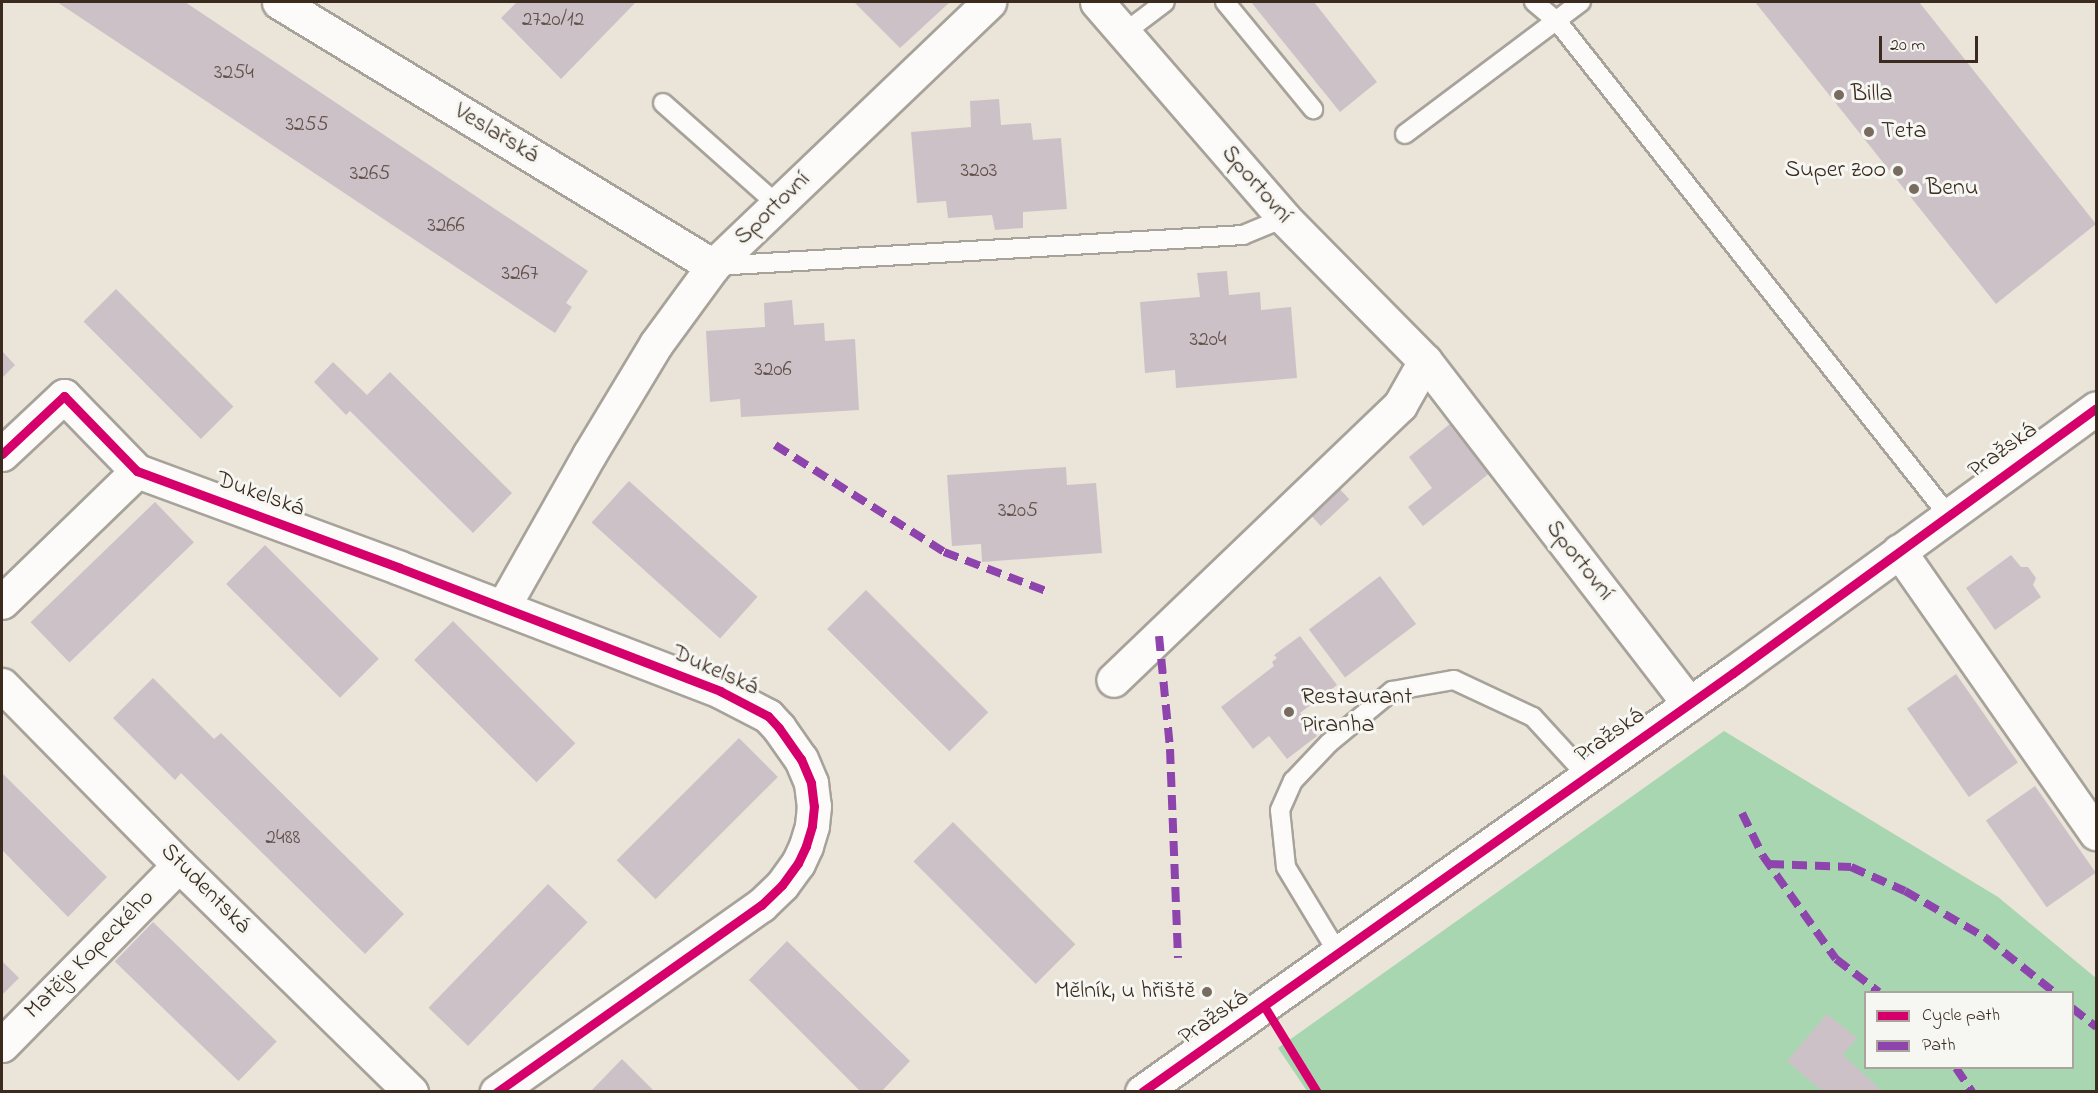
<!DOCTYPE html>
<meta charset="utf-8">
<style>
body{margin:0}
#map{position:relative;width:2098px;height:1093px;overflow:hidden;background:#eae4d9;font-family:"Indie Flower",sans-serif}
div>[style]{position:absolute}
.green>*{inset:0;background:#a8d6b1}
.building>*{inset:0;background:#cdc1c8;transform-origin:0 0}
.roads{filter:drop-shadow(2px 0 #a7a29a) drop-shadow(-2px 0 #a7a29a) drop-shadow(0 2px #a7a29a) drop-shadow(0 -2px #a7a29a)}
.service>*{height:18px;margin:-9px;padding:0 9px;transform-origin:9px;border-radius:9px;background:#fcfbf9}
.minor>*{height:33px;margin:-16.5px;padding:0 16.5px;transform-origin:16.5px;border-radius:16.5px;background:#fcfbf9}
.quiet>*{height:8px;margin-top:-4px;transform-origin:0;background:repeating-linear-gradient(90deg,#8e44ad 0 15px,transparent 0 23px)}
.cycleway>*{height:9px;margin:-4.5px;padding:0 4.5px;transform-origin:4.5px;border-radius:4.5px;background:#d6006c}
.dots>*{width:16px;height:16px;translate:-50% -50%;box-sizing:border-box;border:3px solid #f6f6f2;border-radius:50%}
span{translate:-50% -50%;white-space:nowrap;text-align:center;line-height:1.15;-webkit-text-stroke:6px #f6f6f2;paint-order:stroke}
.number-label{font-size:21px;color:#605048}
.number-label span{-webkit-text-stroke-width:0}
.poi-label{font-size:24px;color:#3b2a1e}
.left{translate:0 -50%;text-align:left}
.right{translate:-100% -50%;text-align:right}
.street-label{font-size:24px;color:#3b2a1e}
.frame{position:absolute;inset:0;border:3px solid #3b2a1e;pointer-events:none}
.legend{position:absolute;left:1864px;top:991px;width:210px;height:78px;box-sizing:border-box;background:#f6f6f2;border:2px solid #aba49d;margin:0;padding:8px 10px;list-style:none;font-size:18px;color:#3b2a1e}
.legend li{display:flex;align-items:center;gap:12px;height:30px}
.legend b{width:30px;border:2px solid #aba49d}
.scale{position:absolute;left:1879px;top:36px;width:99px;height:27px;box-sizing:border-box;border:3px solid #3b2a1e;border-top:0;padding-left:8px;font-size:18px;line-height:21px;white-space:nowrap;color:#3b2a1e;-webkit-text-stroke:4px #f6f6f2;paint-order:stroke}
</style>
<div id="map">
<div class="green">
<i style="clip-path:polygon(evenodd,1724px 731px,1998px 897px,2096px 978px,2096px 1091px,1307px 1091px,1278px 1048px,1724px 731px,1866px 992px,2072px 992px,2072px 1068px,1866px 1068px,1866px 992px)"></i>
</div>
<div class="building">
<i style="clip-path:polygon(57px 2px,185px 2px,588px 271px,566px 303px,572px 307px,555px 333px)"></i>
<i style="clip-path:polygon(517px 2px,636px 2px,561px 79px,501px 18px)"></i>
<i style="clip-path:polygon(854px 2px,950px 2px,900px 48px)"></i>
<i style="clip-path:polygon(1251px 2px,1314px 2px,1377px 82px,1340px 112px)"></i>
<i style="clip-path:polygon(1755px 2px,1919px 2px,2096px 224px,1996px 304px)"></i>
<i style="clip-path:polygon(999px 99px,1001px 125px,1031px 123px,1033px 140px,1061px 138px,1067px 209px,1023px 212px,1023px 228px,995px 230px,992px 215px,948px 218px,946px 201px,917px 203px,911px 132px,971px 127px,970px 101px)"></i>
<i style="clip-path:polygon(1227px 271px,1229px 295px,1260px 292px,1261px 310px,1291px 307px,1297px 378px,1176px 388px,1175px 370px,1145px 373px,1140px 302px,1200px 297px,1197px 273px)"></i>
<i style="left:116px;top:289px;width:166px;height:46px;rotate:45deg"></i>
<i style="clip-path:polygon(792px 300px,794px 325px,824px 323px,825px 341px,855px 339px,859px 410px,741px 417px,740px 399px,710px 402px,706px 331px,765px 327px,764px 303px)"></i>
<i style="clip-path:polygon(2px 351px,15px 365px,2px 378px)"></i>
<i style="clip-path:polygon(333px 362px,367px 395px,390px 372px,512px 493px,473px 533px,350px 411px,346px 415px,314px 382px)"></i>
<i style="clip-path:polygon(1456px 419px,1496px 468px,1423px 526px,1408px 507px,1432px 488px,1409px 457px)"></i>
<i style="clip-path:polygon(1066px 467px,1067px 485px,1096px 483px,1102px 553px,982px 562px,981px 544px,952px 546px,947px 475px)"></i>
<i style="left:629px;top:481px;width:173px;height:56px;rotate:42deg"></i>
<i style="left:1335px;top:484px;width:21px;height:39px;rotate:47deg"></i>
<i style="left:155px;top:502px;width:56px;height:173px;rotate:46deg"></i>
<i style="left:265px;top:545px;width:161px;height:55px;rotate:45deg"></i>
<i style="clip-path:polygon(2011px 555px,2021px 567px,2028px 567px,2036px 578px,2033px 585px,2041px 597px,1995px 630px,1966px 588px)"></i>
<i style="left:1380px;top:576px;width:60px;height:89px;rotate:53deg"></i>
<i style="left:866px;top:590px;width:173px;height:55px;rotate:45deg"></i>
<i style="left:453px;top:621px;width:173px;height:55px;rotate:45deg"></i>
<i style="clip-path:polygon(1300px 636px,1337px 685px,1300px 713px,1317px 736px,1287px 759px,1269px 736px,1253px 749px,1221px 707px,1274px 666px,1272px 662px,1277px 658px,1274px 655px)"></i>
<i style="left:1956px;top:674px;width:108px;height:60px;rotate:55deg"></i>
<i style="clip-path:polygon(153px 678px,214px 739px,221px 733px,404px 914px,365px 954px,181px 773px,175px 780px,113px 718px)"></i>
<i style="left:739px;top:738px;width:55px;height:173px;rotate:45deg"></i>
<i style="clip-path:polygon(2px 773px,107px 877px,68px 917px,2px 850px)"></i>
<i style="left:2035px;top:786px;width:106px;height:60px;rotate:55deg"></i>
<i style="left:953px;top:822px;width:173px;height:56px;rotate:45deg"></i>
<i style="left:548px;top:884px;width:55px;height:172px;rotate:44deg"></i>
<i style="left:153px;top:922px;width:172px;height:55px;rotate:44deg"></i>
<i style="clip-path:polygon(787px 941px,910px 1061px,881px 1092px,861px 1092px,749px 980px)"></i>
<i style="clip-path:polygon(2px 961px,19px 978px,2px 995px)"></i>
<i style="clip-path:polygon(1827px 1014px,1857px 1038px,1843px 1055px,1883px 1092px,1823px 1092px,1787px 1061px)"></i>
<i style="clip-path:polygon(622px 1059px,655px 1092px,590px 1092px)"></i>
</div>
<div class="roads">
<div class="service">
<i style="left:1225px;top:2px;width:139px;rotate:50.6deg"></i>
<i style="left:1534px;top:2px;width:30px;rotate:40deg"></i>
<i style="left:1557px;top:21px;width:630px;rotate:51.64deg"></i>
<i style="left:1124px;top:33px;width:51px;rotate:-37.1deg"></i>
<i style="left:663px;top:103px;width:154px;rotate:41.6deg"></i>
<i style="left:1405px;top:134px;width:220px;rotate:-36.9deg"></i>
<i style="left:714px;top:266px;width:530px;rotate:-3.35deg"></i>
<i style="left:1243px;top:235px;width:44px;rotate:-22.5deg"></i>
<i style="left:1338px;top:953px;width:100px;rotate:-121.2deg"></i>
<i style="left:1286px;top:867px;width:57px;rotate:-96deg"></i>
<i style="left:1280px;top:810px;width:32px;rotate:-66deg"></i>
<i style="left:1293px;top:781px;width:52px;rotate:-46.5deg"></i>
<i style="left:1329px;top:743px;width:82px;rotate:-39.5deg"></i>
<i style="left:1392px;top:691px;width:63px;rotate:-10.1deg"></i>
<i style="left:1454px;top:680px;width:87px;rotate:25.1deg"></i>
<i style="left:1533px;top:717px;width:80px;rotate:47.5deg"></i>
</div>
<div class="minor">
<i style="left:279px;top:2px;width:508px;rotate:31.31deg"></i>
<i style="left:1097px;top:2px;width:286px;rotate:49.1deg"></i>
<i style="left:1284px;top:218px;width:201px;rotate:45.4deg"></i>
<i style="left:1425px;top:361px;width:51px;rotate:119.6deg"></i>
<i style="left:1400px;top:405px;width:397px;rotate:136.2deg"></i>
<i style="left:1425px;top:361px;width:433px;rotate:52.4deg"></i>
<i style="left:2px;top:454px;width:85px;rotate:-43.1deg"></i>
<i style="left:64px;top:396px;width:105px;rotate:45.8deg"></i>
<i style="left:137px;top:471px;width:280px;rotate:20.2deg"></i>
<i style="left:400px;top:568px;width:343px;rotate:21deg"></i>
<i style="left:720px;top:691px;width:54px;rotate:27.5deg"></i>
<i style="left:768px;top:716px;width:16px;rotate:47deg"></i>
<i style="left:779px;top:728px;width:38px;rotate:55deg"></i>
<i style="left:801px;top:759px;width:26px;rotate:67deg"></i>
<i style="left:811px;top:783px;width:23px;rotate:83deg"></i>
<i style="left:814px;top:806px;width:20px;rotate:96deg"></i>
<i style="left:812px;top:826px;width:21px;rotate:107deg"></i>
<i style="left:806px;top:846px;width:19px;rotate:115deg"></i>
<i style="left:798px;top:863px;width:27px;rotate:126deg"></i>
<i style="left:782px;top:885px;width:29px;rotate:136deg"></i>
<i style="left:761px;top:905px;width:324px;rotate:144.7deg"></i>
<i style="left:1899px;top:551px;width:344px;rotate:55.1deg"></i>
<i style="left:2px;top:602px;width:188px;rotate:-44.1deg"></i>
<i style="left:503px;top:607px;width:175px;rotate:-60.5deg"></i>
<i style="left:589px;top:455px;width:130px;rotate:-58.9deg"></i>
<i style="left:656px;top:344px;width:97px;rotate:-53.8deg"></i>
<i style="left:713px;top:266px;width:382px;rotate:-43.7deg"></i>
<i style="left:2px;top:685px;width:252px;rotate:45.5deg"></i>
<i style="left:179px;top:865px;width:325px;rotate:44.4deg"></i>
<i style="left:2px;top:1045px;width:252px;rotate:-45.5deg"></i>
<i style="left:1142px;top:1092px;width:724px;rotate:-35.34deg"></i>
<i style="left:1733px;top:673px;width:449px;rotate:-36.1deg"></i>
</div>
</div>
<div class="quiet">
<i style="left:775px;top:445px;width:200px;rotate:32.3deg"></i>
<i style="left:944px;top:552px;width:112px;rotate:20.9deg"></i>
<i style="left:1159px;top:636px;width:114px;rotate:84.4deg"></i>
<i style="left:1170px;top:749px;width:209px;rotate:87.8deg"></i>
<i style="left:1742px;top:813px;width:48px;rotate:64deg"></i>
<i style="left:1763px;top:856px;width:126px;rotate:54.7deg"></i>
<i style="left:1836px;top:959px;width:54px;rotate:37.5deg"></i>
<i style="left:1769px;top:864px;width:82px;rotate:2.1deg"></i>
<i style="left:1851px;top:867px;width:59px;rotate:24deg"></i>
<i style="left:1905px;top:891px;width:94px;rotate:30.1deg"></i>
<i style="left:1986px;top:938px;width:87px;rotate:38.5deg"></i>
<i style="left:2072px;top:1008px;width:31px;rotate:38deg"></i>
<i style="left:1956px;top:1068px;width:29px;rotate:56deg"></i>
</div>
<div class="cycleway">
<i style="left:2px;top:454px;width:85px;rotate:-43.1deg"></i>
<i style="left:64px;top:396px;width:105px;rotate:45.8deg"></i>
<i style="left:137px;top:471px;width:280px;rotate:20.2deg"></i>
<i style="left:400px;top:568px;width:343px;rotate:21deg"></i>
<i style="left:720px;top:691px;width:54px;rotate:27.5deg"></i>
<i style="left:768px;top:716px;width:16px;rotate:47deg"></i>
<i style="left:779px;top:728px;width:38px;rotate:55deg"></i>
<i style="left:801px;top:759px;width:26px;rotate:67deg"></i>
<i style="left:811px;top:783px;width:23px;rotate:83deg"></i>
<i style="left:814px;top:806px;width:20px;rotate:96deg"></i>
<i style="left:812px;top:826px;width:21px;rotate:107deg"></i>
<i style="left:806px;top:846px;width:19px;rotate:115deg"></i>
<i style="left:798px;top:863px;width:27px;rotate:126deg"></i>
<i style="left:782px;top:885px;width:29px;rotate:136deg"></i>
<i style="left:761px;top:905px;width:324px;rotate:144.7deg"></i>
<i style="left:1264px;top:1006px;width:101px;rotate:58.4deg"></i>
<i style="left:1142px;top:1092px;width:724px;rotate:-35.34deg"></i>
<i style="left:1733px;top:673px;width:449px;rotate:-36.1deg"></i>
</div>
<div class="dots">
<i style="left:1839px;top:95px;background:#786b5f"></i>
<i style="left:1869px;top:132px;background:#786b5f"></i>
<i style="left:1898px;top:171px;background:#786b5f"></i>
<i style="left:1914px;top:189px;background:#786b5f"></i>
<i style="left:1289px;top:712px;background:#786b5f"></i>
<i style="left:1207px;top:992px;background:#786b5f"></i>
</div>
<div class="number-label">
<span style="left:553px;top:20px">2720/12</span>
<span style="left:234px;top:73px">3254</span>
<span style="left:307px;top:125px">3255</span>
<span style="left:979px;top:171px">3203</span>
<span style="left:370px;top:174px">3265</span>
<span style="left:446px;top:226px">3266</span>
<span style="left:520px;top:274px">3267</span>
<span style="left:1208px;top:340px">3204</span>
<span style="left:773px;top:370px">3206</span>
<span style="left:1018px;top:511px">3205</span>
<span style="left:283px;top:838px">2488</span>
</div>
<div class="poi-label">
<span class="left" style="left:1851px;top:95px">Billa</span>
<span class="left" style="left:1881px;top:132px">Teta</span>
<span class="right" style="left:1886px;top:171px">Super zoo</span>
<span class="left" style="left:1926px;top:189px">Benu</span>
<span class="left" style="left:1301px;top:712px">Restaurant<br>Piranha</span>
<span class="right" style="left:1195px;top:992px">Mělník, u hřiště</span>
</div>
<div class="street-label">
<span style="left:496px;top:134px;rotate:31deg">Veslařská</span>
<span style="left:1256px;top:185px;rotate:49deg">Sportovní</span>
<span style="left:773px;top:209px;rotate:-44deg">Sportovní</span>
<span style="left:2003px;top:451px;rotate:-36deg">Pražská</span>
<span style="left:260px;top:495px;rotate:20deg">Dukelská</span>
<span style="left:1579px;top:561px;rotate:52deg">Sportovní</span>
<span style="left:715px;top:671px;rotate:24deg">Dukelská</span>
<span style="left:1610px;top:736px;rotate:-35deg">Pražská</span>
<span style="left:205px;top:889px;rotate:45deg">Studentská</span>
<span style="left:90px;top:955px;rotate:-45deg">Matěje Kopeckého</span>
<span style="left:1214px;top:1018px;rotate:-35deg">Pražská</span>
</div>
<div class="frame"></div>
<ul class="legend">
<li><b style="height:8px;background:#d6006c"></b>Cycle path</li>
<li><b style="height:8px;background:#8e44ad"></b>Path</li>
</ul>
<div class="scale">20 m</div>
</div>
